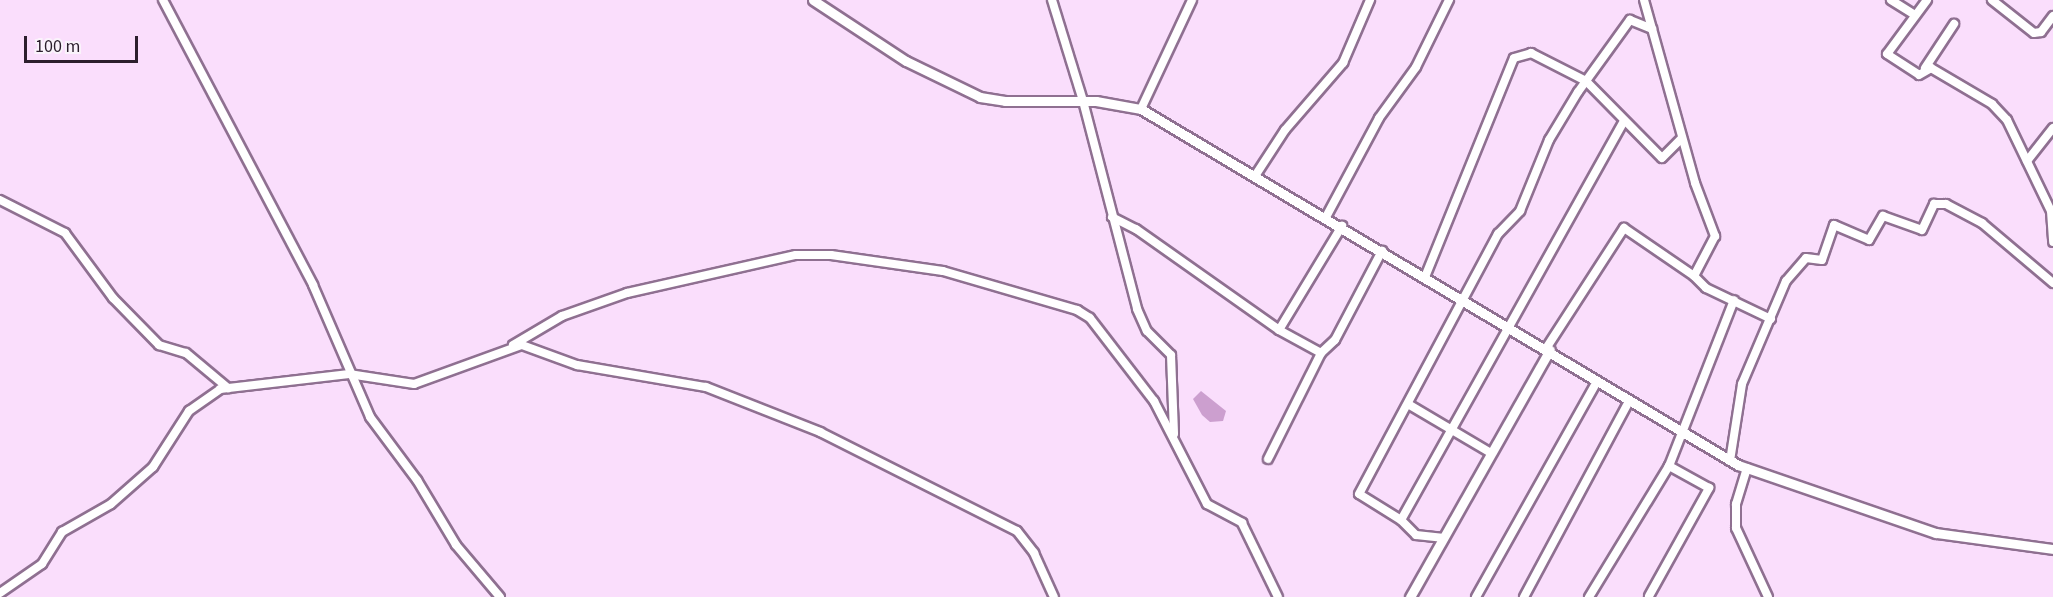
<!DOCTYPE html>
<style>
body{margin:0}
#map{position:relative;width:2053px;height:597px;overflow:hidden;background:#fadefc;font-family:"Source Sans 3",sans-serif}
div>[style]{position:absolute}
.water>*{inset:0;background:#cc9fcf}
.roads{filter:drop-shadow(2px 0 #8f7091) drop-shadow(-2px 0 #8f7091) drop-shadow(0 2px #8f7091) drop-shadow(0 -2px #8f7091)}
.minor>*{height:8px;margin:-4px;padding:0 4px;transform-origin:4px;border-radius:4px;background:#fff}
.tertiary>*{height:9px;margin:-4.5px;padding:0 4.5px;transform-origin:4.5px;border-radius:4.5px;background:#fff}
span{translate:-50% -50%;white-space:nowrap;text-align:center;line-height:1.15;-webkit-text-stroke:6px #faf3fb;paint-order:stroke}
.scale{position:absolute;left:24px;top:36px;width:114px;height:27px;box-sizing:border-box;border:3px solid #2c1f2d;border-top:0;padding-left:8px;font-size:18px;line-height:21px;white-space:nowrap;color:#2c1f2d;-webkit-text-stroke:4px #faf3fb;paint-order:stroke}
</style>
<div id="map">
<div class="water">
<i style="clip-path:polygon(1201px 391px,1226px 411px,1223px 421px,1210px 422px,1202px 415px,1193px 399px)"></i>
</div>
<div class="roads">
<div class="minor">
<i style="left:163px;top:0;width:322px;rotate:62.2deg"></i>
<i style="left:313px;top:285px;width:144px;rotate:66.6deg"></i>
<i style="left:370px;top:417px;width:79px;rotate:53.3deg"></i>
<i style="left:417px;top:480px;width:76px;rotate:59deg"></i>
<i style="left:456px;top:545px;width:68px;rotate:49.8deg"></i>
<i style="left:1052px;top:0;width:106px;rotate:72.9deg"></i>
<i style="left:1083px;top:101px;width:215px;rotate:75.4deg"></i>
<i style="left:1137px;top:309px;width:24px;rotate:66deg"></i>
<i style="left:1147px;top:331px;width:34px;rotate:45deg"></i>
<i style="left:1171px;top:355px;width:79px;rotate:87.8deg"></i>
<i style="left:1644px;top:0;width:190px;rotate:74.4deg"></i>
<i style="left:1695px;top:183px;width:57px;rotate:69.3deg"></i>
<i style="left:1715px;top:236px;width:45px;rotate:117.7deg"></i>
<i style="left:1694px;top:276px;width:17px;rotate:45deg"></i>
<i style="left:1706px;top:288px;width:72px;rotate:25.5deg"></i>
<i style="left:1891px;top:0;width:28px;rotate:32deg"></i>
<i style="left:1927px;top:0;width:67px;rotate:126.5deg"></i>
<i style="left:1887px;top:54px;width:38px;rotate:33deg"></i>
<i style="left:1919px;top:75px;width:14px;rotate:-30deg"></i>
<i style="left:1931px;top:68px;width:71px;rotate:30.5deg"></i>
<i style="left:1992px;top:104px;width:22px;rotate:47deg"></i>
<i style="left:2007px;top:120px;width:101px;rotate:64.2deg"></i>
<i style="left:2051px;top:211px;width:31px;rotate:86deg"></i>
<i style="left:1992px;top:0;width:53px;rotate:38.2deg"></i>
<i style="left:2034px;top:33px;width:7px;rotate:-8deg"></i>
<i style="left:2041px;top:32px;width:20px;rotate:-53deg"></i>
<i style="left:1925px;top:68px;width:53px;rotate:-56.6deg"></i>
<i style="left:1141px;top:109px;width:120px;rotate:-64.9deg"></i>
<i style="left:2027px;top:161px;width:42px;rotate:-51.8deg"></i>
<i style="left:1255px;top:176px;width:55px;rotate:-56.9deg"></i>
<i style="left:1285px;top:130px;width:89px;rotate:-49.1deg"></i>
<i style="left:1343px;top:63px;width:69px;rotate:-66.8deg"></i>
<i style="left:0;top:200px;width:73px;rotate:26.9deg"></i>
<i style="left:65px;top:233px;width:81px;rotate:53.6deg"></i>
<i style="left:113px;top:298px;width:66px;rotate:45.6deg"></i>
<i style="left:159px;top:345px;width:28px;rotate:17deg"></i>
<i style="left:186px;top:353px;width:55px;rotate:39.8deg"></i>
<i style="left:1112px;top:217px;width:27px;rotate:27deg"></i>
<i style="left:1136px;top:229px;width:175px;rotate:35.2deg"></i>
<i style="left:1279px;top:330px;width:48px;rotate:28.7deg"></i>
<i style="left:1321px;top:353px;width:19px;rotate:-43deg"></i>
<i style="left:1335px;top:340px;width:101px;rotate:-62.2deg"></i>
<i style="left:1326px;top:217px;width:112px;rotate:-61.8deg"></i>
<i style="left:1379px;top:118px;width:63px;rotate:-54deg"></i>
<i style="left:1416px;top:67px;width:75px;rotate:-63.8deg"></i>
<i style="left:1425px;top:277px;width:236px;rotate:-67.9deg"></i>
<i style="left:1514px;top:58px;width:18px;rotate:-16deg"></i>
<i style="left:1531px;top:53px;width:62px;rotate:27deg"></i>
<i style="left:1586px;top:81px;width:108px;rotate:45.4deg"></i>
<i style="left:1662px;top:158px;width:28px;rotate:-45deg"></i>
<i style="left:1279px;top:330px;width:122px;rotate:-58.8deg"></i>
<i style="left:513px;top:345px;width:57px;rotate:-30.6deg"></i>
<i style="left:562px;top:316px;width:69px;rotate:-19.5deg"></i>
<i style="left:627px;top:293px;width:173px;rotate:-12.7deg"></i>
<i style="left:796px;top:255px;width:35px"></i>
<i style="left:831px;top:255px;width:113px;rotate:8.1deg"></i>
<i style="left:943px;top:271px;width:140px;rotate:16.2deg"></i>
<i style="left:1077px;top:310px;width:15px;rotate:32deg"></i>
<i style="left:1090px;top:318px;width:105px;rotate:52.4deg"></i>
<i style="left:1154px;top:401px;width:116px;rotate:62.8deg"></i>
<i style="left:1207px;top:504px;width:40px;rotate:28deg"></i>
<i style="left:1242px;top:523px;width:82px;rotate:64.1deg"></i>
<i style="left:1547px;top:347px;width:142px;rotate:-57.1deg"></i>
<i style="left:1624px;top:228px;width:85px;rotate:34.4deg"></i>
<i style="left:1408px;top:404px;width:96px;rotate:30.6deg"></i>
<i style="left:1268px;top:459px;width:119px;rotate:-63.4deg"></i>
<i style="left:1730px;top:461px;width:78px;rotate:-81.1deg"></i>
<i style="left:1742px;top:384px;width:112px;rotate:-66.9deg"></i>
<i style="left:1786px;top:281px;width:30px;rotate:-49deg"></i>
<i style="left:1806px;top:258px;width:16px;rotate:7deg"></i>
<i style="left:1822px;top:260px;width:37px;rotate:-71deg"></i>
<i style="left:1834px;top:225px;width:38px;rotate:23deg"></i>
<i style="left:1869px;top:240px;width:28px;rotate:-60deg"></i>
<i style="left:1883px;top:216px;width:41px;rotate:19.7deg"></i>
<i style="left:1922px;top:230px;width:29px;rotate:-65deg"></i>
<i style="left:1934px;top:204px;width:12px"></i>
<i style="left:1946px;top:204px;width:41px;rotate:27.8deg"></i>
<i style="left:1982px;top:223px;width:93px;rotate:40.2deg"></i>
<i style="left:1747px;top:468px;width:38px;rotate:107deg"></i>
<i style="left:1736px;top:504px;width:24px;rotate:90deg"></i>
<i style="left:1736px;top:528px;width:76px;rotate:65.1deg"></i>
<i style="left:1401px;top:520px;width:49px;rotate:-148.2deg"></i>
<i style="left:1359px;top:494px;width:295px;rotate:-61.9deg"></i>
<i style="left:1498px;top:234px;width:32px;rotate:-46deg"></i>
<i style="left:1520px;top:211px;width:77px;rotate:-67.8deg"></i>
<i style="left:1549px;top:140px;width:56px;rotate:-58.9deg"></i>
<i style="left:1578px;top:92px;width:89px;rotate:-54.2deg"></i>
<i style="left:1630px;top:20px;width:24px;rotate:22deg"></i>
<i style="left:1444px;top:538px;width:28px;rotate:-174deg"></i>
<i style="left:1416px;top:535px;width:21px;rotate:-135deg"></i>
<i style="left:1401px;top:520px;width:455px;rotate:-60.8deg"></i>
<i style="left:0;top:593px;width:51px;rotate:-34.6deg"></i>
<i style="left:42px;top:564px;width:38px;rotate:-58deg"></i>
<i style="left:62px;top:532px;width:56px;rotate:-29.7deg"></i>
<i style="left:111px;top:504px;width:56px;rotate:-41.4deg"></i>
<i style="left:153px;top:467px;width:67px;rotate:-57.3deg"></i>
<i style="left:189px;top:411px;width:38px;rotate:-35deg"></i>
<i style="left:220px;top:389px;width:130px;rotate:-6.6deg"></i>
<i style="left:349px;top:374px;width:66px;rotate:8.7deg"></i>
<i style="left:414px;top:384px;width:115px;rotate:-19.9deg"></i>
<i style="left:522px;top:345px;width:59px;rotate:20deg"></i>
<i style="left:577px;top:365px;width:131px;rotate:9.7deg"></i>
<i style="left:706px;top:387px;width:123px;rotate:21.5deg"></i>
<i style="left:820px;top:432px;width:220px;rotate:26.7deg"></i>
<i style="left:1017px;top:531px;width:28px;rotate:52deg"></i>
<i style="left:1034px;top:553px;width:48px;rotate:65.6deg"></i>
<i style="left:1649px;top:596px;width:124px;rotate:-60.9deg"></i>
<i style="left:1709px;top:488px;width:46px;rotate:-151.2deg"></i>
<i style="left:1476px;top:597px;width:248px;rotate:-60.7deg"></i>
<i style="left:1524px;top:597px;width:222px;rotate:-61.8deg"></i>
<i style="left:1589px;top:597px;width:153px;rotate:-58.6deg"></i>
<i style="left:1669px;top:466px;width:178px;rotate:-68.6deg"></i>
</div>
<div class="tertiary">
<i style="left:813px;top:0;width:111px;rotate:33.3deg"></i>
<i style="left:906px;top:61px;width:82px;rotate:25.9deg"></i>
<i style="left:980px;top:97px;width:25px;rotate:9deg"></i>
<i style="left:1005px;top:101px;width:91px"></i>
<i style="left:1096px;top:101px;width:46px;rotate:10.1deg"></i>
<i style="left:1141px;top:109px;width:695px;rotate:30.81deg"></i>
<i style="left:1738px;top:465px;width:209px;rotate:19deg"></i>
<i style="left:1936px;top:533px;width:118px;rotate:7.8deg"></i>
<i style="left:1410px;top:597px;width:284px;rotate:-60.5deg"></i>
</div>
</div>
<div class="scale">100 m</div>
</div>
